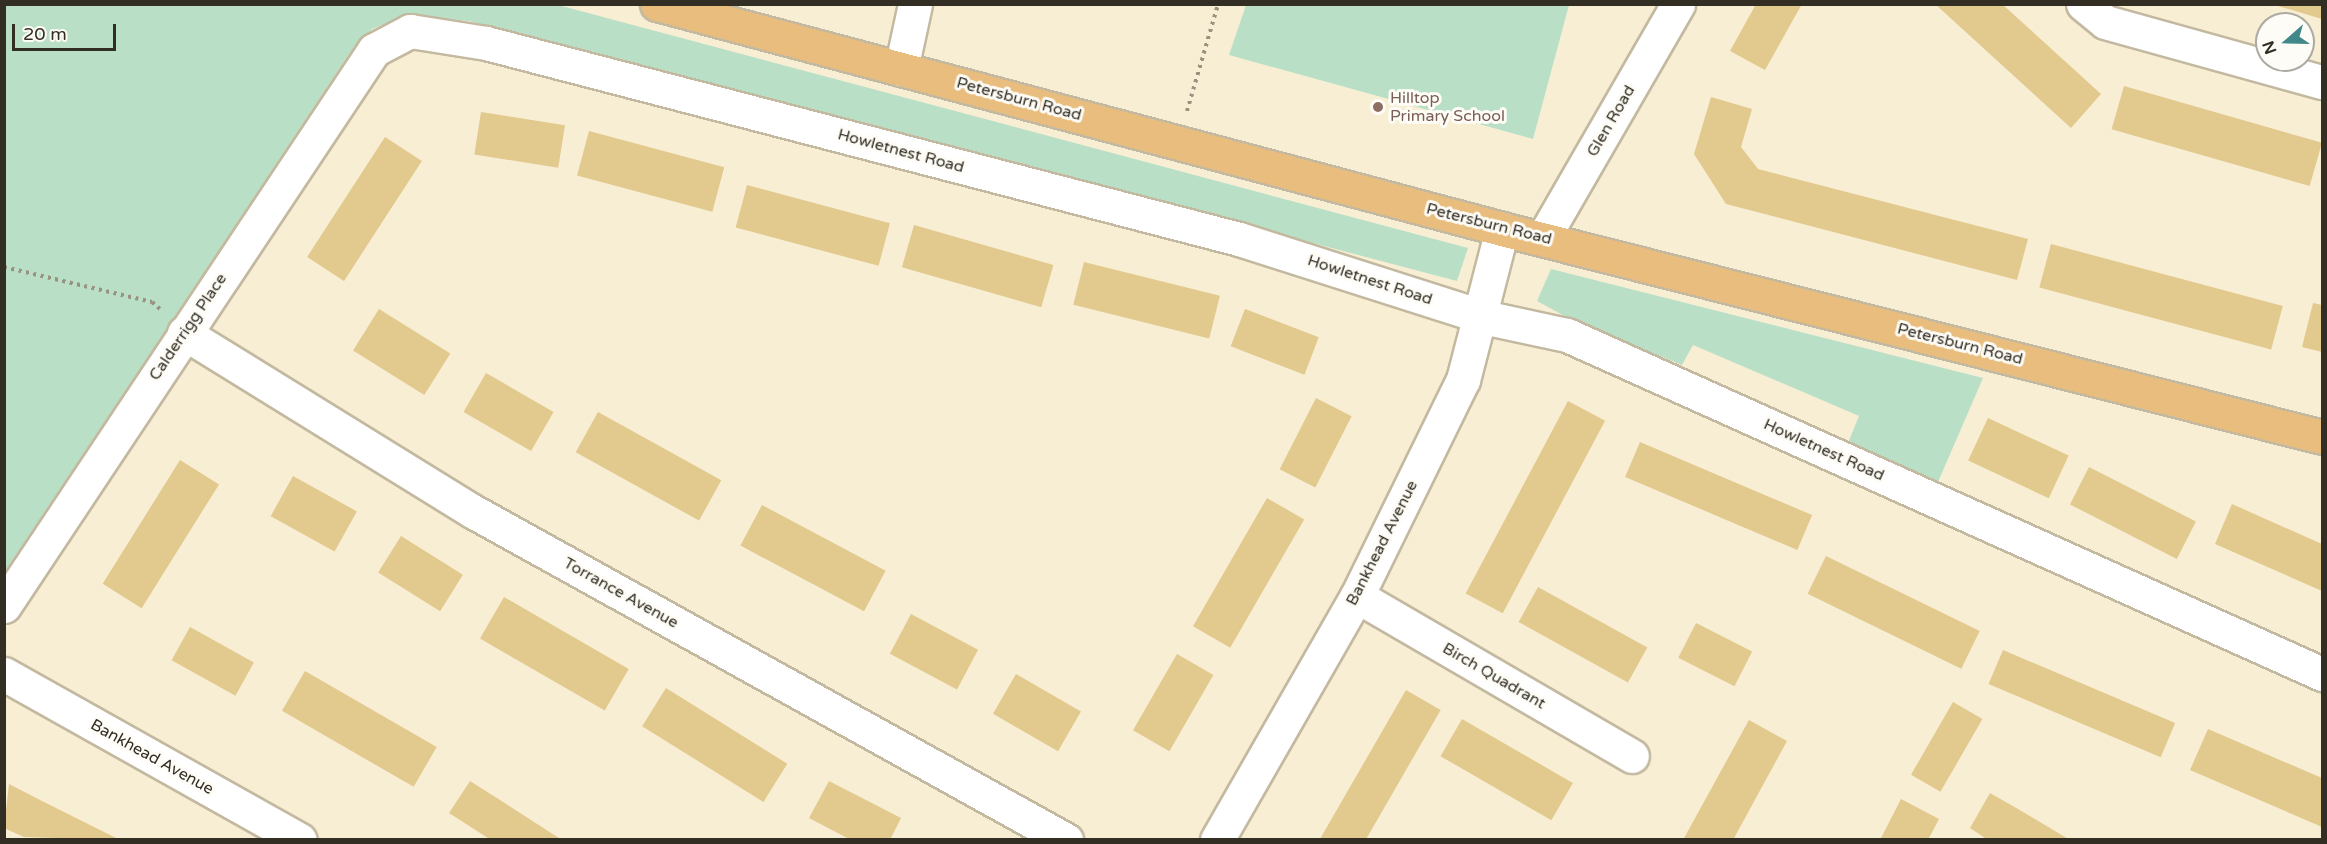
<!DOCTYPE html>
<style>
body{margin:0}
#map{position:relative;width:2327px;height:844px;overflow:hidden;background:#f8eed4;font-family:"Varela Round",sans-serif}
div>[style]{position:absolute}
.green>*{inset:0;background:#b9e0c7}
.building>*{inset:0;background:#e2c98e;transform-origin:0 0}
.path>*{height:4px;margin-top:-2px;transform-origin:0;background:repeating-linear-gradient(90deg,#999280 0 3px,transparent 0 7.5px)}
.roads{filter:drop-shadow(2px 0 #c3b9a0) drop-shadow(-2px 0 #c3b9a0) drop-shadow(0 2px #c3b9a0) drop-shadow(0 -2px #c3b9a0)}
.minor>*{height:33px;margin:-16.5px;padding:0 16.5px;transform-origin:16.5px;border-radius:16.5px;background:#fff}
.major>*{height:33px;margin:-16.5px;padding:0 16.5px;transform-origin:16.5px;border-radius:16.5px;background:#e8bd7d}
.dots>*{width:16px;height:16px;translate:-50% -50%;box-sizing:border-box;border:3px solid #fefcf6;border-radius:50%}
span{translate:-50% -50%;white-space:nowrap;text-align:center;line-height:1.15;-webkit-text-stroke:6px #fefcf6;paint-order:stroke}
.education-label{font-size:16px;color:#785e54}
.left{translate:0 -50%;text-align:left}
.street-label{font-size:16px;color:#322e24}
.frame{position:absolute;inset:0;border:6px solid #322e24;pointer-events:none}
.north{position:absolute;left:2255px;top:12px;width:60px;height:60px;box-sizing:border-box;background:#fefcf6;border:2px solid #acaaa2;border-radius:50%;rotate:250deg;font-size:16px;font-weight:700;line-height:24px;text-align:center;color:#322e24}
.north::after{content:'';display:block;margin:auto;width:21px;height:27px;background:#40888a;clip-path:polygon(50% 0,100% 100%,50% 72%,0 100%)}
.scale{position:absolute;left:12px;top:24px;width:104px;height:27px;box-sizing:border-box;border:3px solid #322e24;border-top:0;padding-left:8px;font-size:18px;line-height:21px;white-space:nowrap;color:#322e24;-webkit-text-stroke:4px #fefcf6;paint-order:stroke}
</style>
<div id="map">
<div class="green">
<i style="clip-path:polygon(5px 5px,558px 5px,1468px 248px,1457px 281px,469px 21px,404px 16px,372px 29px,349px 54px,5px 573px)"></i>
<i style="clip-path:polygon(1246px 5px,1246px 4px,1569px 5px,1533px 139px,1229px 55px)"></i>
<i style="clip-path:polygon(1551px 269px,1983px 378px,1938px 482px,1848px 443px,1859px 416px,1693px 345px,1682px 365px,1570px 319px,1537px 301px)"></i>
</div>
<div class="building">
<i style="clip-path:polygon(1756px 4px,1802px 4px,1765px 70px,1730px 51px)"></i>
<i style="clip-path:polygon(1935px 4px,2002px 4px,2101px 94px,2071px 128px)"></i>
<i style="clip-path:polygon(2322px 4px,2322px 19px,2278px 6px,2278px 4px)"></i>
<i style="left:2124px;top:86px;width:206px;height:45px;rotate:16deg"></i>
<i style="clip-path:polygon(1711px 97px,1752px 109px,1741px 147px,1758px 169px,2028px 239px,2017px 280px,1726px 204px,1694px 154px)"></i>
<i style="left:481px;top:112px;width:85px;height:43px;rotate:9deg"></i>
<i style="left:589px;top:131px;width:140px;height:46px;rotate:15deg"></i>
<i style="left:385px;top:137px;width:44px;height:143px;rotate:33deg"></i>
<i style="left:747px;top:185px;width:148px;height:44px;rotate:15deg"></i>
<i style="left:914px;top:225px;width:145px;height:44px;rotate:16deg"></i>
<i style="left:2051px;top:244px;width:240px;height:45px;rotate:15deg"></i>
<i style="left:1084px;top:262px;width:140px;height:44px;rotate:14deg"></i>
<i style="clip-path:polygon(2313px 303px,2322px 305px,2322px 352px,2302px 347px)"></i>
<i style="left:379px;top:309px;width:84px;height:49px;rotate:32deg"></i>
<i style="left:1245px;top:309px;width:79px;height:40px;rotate:21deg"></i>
<i style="left:486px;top:373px;width:78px;height:45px;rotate:30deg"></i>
<i style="left:1316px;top:398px;width:40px;height:80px;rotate:27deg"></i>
<i style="left:1568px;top:401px;width:42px;height:218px;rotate:28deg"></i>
<i style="left:598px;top:412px;width:141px;height:46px;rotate:29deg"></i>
<i style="left:1988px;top:418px;width:89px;height:47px;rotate:25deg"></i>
<i style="left:1640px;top:442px;width:187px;height:38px;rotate:23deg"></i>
<i style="left:180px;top:460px;width:46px;height:146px;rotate:32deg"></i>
<i style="left:2089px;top:467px;width:120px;height:42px;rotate:27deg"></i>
<i style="left:293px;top:476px;width:73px;height:46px;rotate:29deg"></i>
<i style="left:1267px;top:498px;width:43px;height:148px;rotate:30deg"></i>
<i style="clip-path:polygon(2232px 504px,2322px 544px,2322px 591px,2215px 544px)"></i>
<i style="left:762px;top:505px;width:140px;height:46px;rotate:28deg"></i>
<i style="left:401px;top:536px;width:73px;height:43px;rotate:32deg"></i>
<i style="left:1826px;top:556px;width:171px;height:42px;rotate:26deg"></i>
<i style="left:1538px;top:587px;width:125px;height:40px;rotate:29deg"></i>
<i style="left:504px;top:597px;width:144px;height:48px;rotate:30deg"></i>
<i style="left:911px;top:614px;width:76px;height:45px;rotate:28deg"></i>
<i style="left:1696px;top:623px;width:63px;height:39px;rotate:27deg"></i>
<i style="left:190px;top:627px;width:73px;height:38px;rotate:29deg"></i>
<i style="left:2003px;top:650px;width:187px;height:37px;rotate:23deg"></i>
<i style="left:1177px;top:654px;width:42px;height:88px;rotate:30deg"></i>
<i style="left:305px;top:671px;width:152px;height:46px;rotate:30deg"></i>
<i style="left:1016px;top:674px;width:75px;height:46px;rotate:30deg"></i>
<i style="left:666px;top:688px;width:143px;height:45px;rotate:32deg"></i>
<i style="left:1406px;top:690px;width:40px;height:172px;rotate:30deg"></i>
<i style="left:1953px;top:702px;width:34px;height:84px;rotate:30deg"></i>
<i style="left:1462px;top:719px;width:128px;height:43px;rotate:30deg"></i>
<i style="clip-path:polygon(1749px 720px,1787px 741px,1733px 840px,1683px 840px)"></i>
<i style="clip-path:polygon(2208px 729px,2322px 778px,2322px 827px,2190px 770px)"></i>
<i style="clip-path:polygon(470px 781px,500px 800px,562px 840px,491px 840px,449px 813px)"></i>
<i style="clip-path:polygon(829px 781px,901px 818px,890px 840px,851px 840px,809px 818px)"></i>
<i style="clip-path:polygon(9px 784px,42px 801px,120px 840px,24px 837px,4px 828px)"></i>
<i style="clip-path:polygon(1990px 793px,2018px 809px,2070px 840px,1988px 840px,1970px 828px)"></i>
<i style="clip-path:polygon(1901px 799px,1939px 819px,1928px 840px,1880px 840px)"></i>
</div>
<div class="path">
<i style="left:1187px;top:111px;width:111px;rotate:-73.8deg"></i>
<i style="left:4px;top:267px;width:152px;rotate:13.3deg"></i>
<i style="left:152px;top:302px;width:11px;rotate:41deg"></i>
</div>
<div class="roads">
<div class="minor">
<i style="left:2083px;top:4px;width:28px;rotate:39deg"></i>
<i style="left:2105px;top:22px;width:225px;rotate:15.5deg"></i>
<i style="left:901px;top:69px;width:66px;rotate:-77.8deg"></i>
<i style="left:1543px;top:238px;width:270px;rotate:-60deg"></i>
<i style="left:184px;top:333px;width:341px;rotate:31.7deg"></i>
<i style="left:474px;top:512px;width:677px;rotate:28.99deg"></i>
<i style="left:1357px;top:596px;width:318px;rotate:30.2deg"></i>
<i style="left:4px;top:606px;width:668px;rotate:-56.36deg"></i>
<i style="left:374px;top:50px;width:41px;rotate:-27.8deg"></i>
<i style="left:410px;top:31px;width:77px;rotate:9deg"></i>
<i style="left:486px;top:43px;width:778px;rotate:14.59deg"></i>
<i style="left:1239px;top:239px;width:256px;rotate:17.7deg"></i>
<i style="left:1483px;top:317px;width:86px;rotate:12.1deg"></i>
<i style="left:1567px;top:335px;width:828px;rotate:24.18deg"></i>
<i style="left:4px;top:674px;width:339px;rotate:29.3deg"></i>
<i style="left:1217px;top:840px;width:281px;rotate:-60.2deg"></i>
<i style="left:1357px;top:596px;width:241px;rotate:-63.9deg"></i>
<i style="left:1463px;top:380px;width:156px;rotate:-75.5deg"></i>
</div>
<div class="major">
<i style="left:657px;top:4px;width:874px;rotate:14.91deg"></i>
<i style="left:1502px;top:229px;width:846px;rotate:14.23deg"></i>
</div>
</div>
<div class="dots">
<i style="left:1378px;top:107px;background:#8d6e63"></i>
</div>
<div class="education-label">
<span class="left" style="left:1390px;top:107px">Hilltop<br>Primary School</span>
</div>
<div class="street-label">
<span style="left:1019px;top:99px;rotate:15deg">Petersburn Road</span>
<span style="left:1611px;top:121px;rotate:-60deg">Glen Road</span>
<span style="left:901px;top:151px;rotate:15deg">Howletnest Road</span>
<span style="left:1489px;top:224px;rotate:14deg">Petersburn Road</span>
<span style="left:1370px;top:280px;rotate:18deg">Howletnest Road</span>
<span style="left:188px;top:327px;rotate:-56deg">Calderrigg Place</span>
<span style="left:1960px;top:344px;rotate:14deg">Petersburn Road</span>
<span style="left:1824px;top:450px;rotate:24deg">Howletnest Road</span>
<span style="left:1382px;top:543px;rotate:-63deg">Bankhead Avenue</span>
<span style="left:621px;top:593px;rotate:29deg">Torrance Avenue</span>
<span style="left:1494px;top:676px;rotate:30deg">Birch Quadrant</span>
<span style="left:152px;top:757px;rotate:29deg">Bankhead Avenue</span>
</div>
<div class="frame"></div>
<div class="north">N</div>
<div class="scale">20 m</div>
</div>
